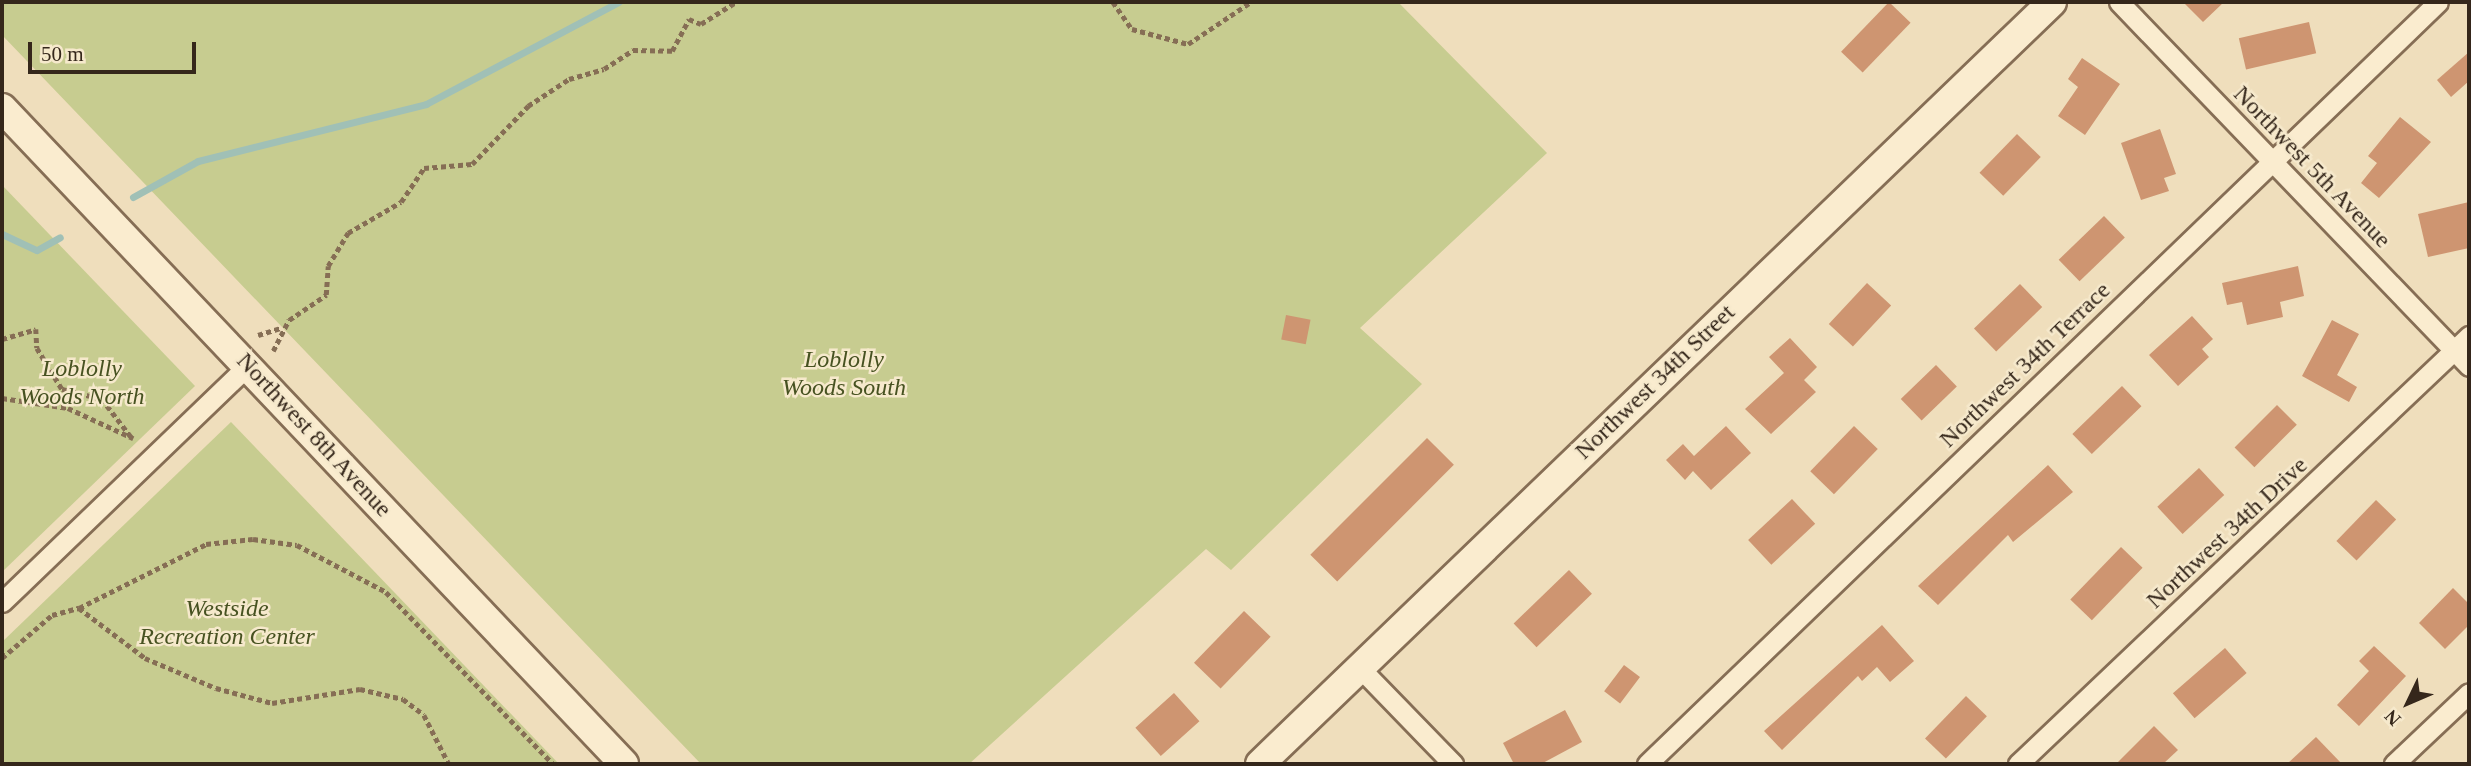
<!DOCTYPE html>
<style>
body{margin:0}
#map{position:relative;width:2471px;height:766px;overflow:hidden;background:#efdebc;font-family:"Times New Roman",serif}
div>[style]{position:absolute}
.green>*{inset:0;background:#c7cc90}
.stream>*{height:7px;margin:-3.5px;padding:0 3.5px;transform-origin:3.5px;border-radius:3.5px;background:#a0c0b6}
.building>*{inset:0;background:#ce9571;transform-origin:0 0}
.path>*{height:4.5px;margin-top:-2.25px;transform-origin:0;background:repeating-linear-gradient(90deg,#866e55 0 5px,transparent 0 8.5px)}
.roads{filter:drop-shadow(2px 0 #866e55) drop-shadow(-2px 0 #866e55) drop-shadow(0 2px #866e55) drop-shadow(0 -2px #866e55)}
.street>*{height:19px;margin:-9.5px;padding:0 9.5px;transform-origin:9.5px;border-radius:9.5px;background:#faeccf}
.secondary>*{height:28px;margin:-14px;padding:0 14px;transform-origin:14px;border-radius:14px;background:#faeccf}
span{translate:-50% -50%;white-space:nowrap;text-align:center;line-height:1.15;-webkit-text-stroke:5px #f6e9cc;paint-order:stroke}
.street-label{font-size:24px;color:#35271b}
.park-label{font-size:24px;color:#475221;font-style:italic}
.frame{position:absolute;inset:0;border:4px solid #35271b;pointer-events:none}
.north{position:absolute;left:2373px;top:668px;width:70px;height:70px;-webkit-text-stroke:5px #f6e9cc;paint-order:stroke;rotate:226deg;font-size:19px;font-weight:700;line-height:28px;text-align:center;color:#35271b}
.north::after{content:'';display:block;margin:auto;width:24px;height:32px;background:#35271b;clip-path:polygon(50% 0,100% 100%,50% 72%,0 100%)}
.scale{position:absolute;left:28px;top:42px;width:168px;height:32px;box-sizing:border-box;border:4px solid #35271b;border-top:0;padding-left:9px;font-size:21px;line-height:24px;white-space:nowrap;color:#35271b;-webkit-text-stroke:5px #f6e9cc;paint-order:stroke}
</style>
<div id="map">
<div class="green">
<i style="clip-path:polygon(2px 2px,1398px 2px,1547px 153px,1360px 328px,1422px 384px,1231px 570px,1206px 549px,969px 764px,701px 764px,2px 35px)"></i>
<i style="clip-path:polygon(2px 185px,195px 386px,2px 572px)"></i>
<i style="clip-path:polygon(231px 422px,559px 764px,2px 764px,2px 642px)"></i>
</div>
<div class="stream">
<i style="left:133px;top:197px;width:74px;rotate:-29deg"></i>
<i style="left:198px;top:161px;width:235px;rotate:-14deg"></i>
<i style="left:426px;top:104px;width:218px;rotate:-27.9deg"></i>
<i style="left:2px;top:234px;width:38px;rotate:25deg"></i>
<i style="left:37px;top:250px;width:26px;rotate:-29deg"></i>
</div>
<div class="building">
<i style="left:1889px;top:2px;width:30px;height:69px;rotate:44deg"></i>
<i style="clip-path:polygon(2183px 2px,2224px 2px,2203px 22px)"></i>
<i style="left:2309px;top:22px;width:32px;height:72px;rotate:77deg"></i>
<i style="clip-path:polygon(2469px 52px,2469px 81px,2451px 97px,2437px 80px)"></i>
<i style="clip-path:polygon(2082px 58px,2120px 84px,2085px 135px,2058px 116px,2078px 87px,2068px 79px)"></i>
<i style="clip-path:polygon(2400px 117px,2431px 142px,2379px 198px,2361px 183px,2377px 163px,2368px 156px)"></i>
<i style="clip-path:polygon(2160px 129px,2176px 174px,2164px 178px,2169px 191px,2141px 200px,2121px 143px)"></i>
<i style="left:2017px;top:134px;width:33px;height:54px;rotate:44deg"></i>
<i style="clip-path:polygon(2469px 202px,2469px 248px,2428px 257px,2418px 214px)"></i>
<i style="left:2104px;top:216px;width:30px;height:63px;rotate:46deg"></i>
<i style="clip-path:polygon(2298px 266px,2304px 296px,2280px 302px,2283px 317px,2247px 325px,2242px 302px,2227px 305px,2222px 283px)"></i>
<i style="left:1867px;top:283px;width:33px;height:56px;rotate:43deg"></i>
<i style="left:2020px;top:284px;width:32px;height:64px;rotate:46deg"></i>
<i style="left:1286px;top:315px;width:25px;height:25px;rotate:11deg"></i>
<i style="clip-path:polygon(2192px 316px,2213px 339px,2202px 349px,2209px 357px,2178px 386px,2149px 355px)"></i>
<i style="clip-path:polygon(2332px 320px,2359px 334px,2337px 375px,2357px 387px,2349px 402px,2302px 376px)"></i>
<i style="clip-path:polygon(1790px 338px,1817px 367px,1804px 380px,1816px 392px,1771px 434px,1745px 409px,1784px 373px,1769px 357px)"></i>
<i style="left:1936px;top:365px;width:30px;height:49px;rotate:46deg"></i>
<i style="left:2122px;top:386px;width:28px;height:69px;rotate:46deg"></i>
<i style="left:2277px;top:405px;width:28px;height:60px;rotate:45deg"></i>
<i style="clip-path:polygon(1726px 426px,1751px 453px,1711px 490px,1693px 471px,1685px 480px,1666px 460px,1683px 444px,1694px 456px)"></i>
<i style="left:1854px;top:426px;width:33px;height:63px;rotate:44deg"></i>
<i style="left:1427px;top:438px;width:38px;height:165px;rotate:45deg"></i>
<i style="clip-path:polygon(2048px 465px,2073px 492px,2013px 542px,2008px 535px,1938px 605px,1918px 586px)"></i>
<i style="left:2199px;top:468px;width:37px;height:57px;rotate:47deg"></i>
<i style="left:1792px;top:499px;width:34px;height:60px;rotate:47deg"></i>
<i style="left:2376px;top:500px;width:28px;height:57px;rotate:44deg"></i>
<i style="left:2121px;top:547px;width:30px;height:73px;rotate:44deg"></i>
<i style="left:1569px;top:570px;width:33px;height:77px;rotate:46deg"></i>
<i style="clip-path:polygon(2453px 588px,2469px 604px,2469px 625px,2445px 649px,2419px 623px)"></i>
<i style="left:1244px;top:611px;width:37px;height:72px;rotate:44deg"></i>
<i style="clip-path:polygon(1882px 625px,1914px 661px,1890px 682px,1877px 667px,1862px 681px,1858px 676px,1782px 750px,1764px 731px)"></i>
<i style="clip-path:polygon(2374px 646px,2406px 676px,2359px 726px,2337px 705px,2369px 671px,2359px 661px)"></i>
<i style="left:2225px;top:648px;width:33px;height:69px;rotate:49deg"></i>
<i style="left:1624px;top:665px;width:20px;height:33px;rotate:37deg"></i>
<i style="left:1174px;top:693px;width:38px;height:52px;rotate:48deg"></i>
<i style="left:1966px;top:696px;width:29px;height:59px;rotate:44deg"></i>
<i style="clip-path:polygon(1565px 710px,1582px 742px,1541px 764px,1514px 764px,1503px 743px)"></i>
<i style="clip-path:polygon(2154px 726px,2178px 750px,2163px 764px,2116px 764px)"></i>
<i style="clip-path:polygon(2316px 737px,2342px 764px,2287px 764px)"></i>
</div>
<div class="path">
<i style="left:1113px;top:2px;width:33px;rotate:55deg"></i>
<i style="left:1132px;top:29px;width:58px;rotate:15deg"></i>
<i style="left:1188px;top:44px;width:76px;rotate:-33.7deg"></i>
<i style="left:258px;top:335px;width:24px;rotate:-17deg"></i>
<i style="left:2px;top:339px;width:35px;rotate:-16deg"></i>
<i style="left:36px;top:329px;width:19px;rotate:87deg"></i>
<i style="left:37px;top:348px;width:48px;rotate:58.6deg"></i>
<i style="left:62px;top:389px;width:41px;rotate:14deg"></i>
<i style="left:102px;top:399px;width:49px;rotate:52.4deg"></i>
<i style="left:273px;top:351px;width:35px;rotate:-63deg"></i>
<i style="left:289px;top:320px;width:45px;rotate:-34deg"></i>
<i style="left:326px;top:295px;width:29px;rotate:-86deg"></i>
<i style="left:328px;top:266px;width:39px;rotate:-59deg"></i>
<i style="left:348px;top:233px;width:61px;rotate:-30.3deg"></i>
<i style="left:401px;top:202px;width:41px;rotate:-55.9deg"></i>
<i style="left:424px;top:168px;width:48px;rotate:-4.8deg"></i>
<i style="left:472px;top:164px;width:81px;rotate:-46deg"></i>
<i style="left:528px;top:106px;width:49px;rotate:-33.4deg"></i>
<i style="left:569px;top:79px;width:36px;rotate:-16deg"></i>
<i style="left:604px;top:69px;width:35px;rotate:-33deg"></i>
<i style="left:633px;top:50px;width:39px;rotate:1deg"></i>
<i style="left:672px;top:51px;width:36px;rotate:-62deg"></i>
<i style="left:689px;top:19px;width:13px;rotate:23deg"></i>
<i style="left:701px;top:24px;width:41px;rotate:-32.2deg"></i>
<i style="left:2px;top:398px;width:67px;rotate:8.6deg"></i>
<i style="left:68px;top:408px;width:72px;rotate:24.8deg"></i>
<i style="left:79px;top:608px;width:83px;rotate:37.1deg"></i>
<i style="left:145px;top:658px;width:77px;rotate:22.9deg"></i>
<i style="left:216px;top:688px;width:58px;rotate:15deg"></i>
<i style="left:272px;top:703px;width:89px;rotate:-9deg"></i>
<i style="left:360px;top:689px;width:44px;rotate:13.1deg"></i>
<i style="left:403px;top:699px;width:26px;rotate:37deg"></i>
<i style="left:424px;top:715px;width:55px;rotate:63deg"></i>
<i style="left:2px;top:658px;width:66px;rotate:-40.7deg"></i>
<i style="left:52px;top:615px;width:28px;rotate:-15deg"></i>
<i style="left:79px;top:608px;width:142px;rotate:-26.7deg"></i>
<i style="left:206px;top:544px;width:47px;rotate:-6.1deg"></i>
<i style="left:253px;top:539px;width:44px;rotate:7.8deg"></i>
<i style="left:297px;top:545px;width:101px;rotate:27.8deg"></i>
<i style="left:386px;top:592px;width:240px;rotate:45.8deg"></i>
</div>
<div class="roads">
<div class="street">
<i style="left:2119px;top:2px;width:505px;rotate:46.12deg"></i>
<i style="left:2px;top:602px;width:342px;rotate:-43.9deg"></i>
<i style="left:1360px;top:668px;width:134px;rotate:45.9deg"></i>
<i style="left:1647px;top:764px;width:1098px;rotate:-43.93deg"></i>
<i style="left:2018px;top:764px;width:622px;rotate:-43.5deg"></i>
<i style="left:2394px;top:764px;width:103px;rotate:-43.4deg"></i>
</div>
<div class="secondary">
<i style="left:2px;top:108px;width:904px;rotate:46.52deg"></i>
<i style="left:1260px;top:764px;width:1099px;rotate:-43.89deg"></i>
</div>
</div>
<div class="street-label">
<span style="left:2312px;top:167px;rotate:46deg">Northwest 5th Avenue</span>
<span style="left:2025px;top:365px;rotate:-44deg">Northwest 34th Terrace</span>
<span style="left:1655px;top:382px;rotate:-44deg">Northwest 34th Street</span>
<span style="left:314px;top:435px;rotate:47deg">Northwest 8th Avenue</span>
<span style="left:2227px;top:533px;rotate:-43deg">Northwest 34th Drive</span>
</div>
<div class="park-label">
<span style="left:844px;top:374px">Loblolly<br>Woods South</span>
<span style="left:82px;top:383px">Loblolly<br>Woods North</span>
<span style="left:227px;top:623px">Westside<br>Recreation Center</span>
</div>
<div class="frame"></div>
<div class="north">N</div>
<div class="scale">50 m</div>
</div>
